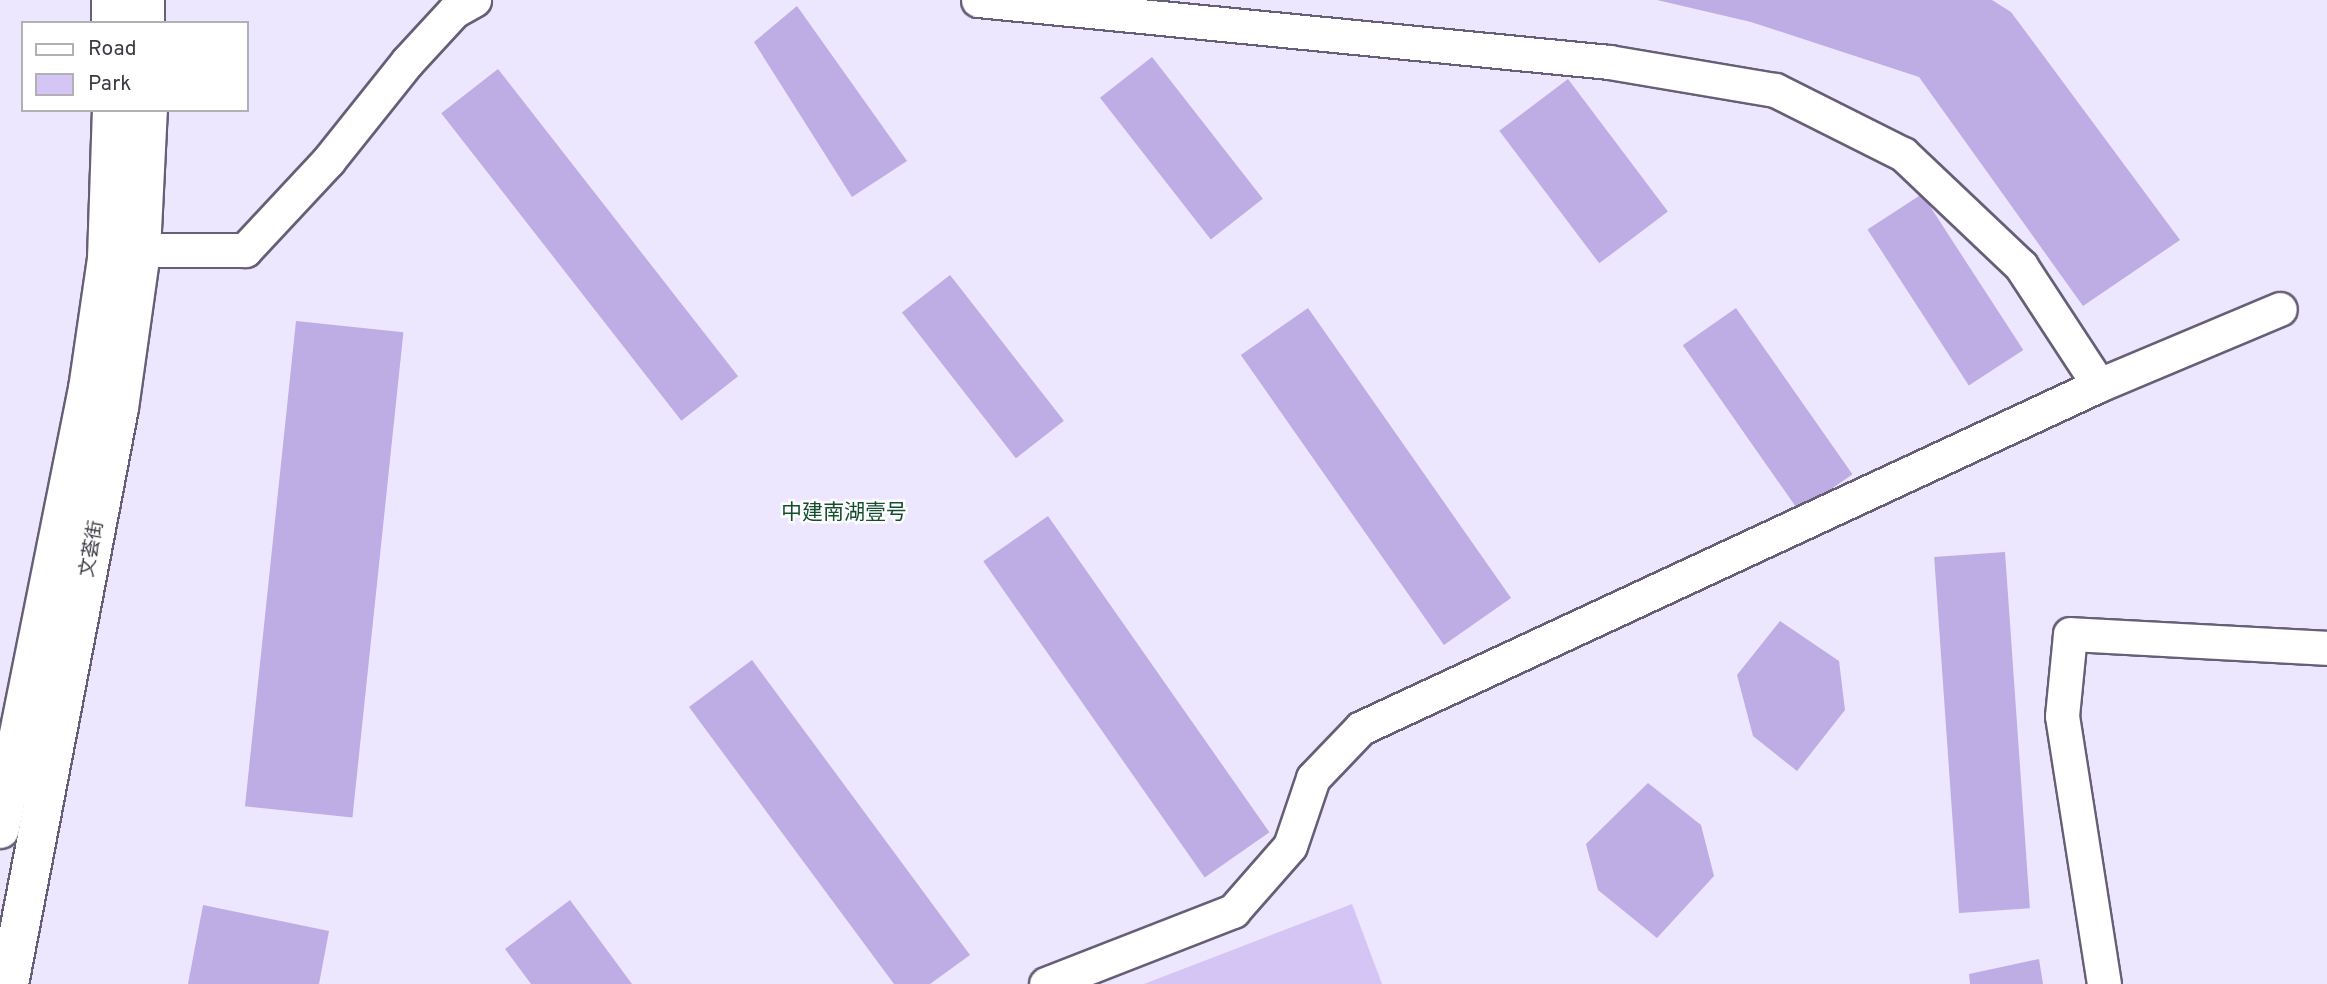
<!DOCTYPE html>
<meta charset="utf-8">
<style>
body{margin:0}
#map{position:relative;width:2327px;height:984px;overflow:hidden;background:#ede6ff;font-family:Overpass,"Noto Sans SC",sans-serif}
div>[style]{position:absolute}
.green>*{inset:0;background:#d4c5f5}
.building>*{inset:0;background:#beace4;transform-origin:0 0}
.roads{filter:drop-shadow(2px 0 #665f75) drop-shadow(-2px 0 #665f75) drop-shadow(0 2px #665f75) drop-shadow(0 -2px #665f75)}
.minor>*{height:33px;margin:-16.5px;padding:0 16.5px;transform-origin:16.5px;border-radius:16.5px;background:#fff}
.secondary>*{height:38px;margin:-19px;padding:0 19px;transform-origin:19px;border-radius:19px;background:#fff}
span{translate:-50% -50%;white-space:nowrap;text-align:center;line-height:1.15;-webkit-text-stroke:5px #fff;paint-order:stroke}
.street-label{font-size:19px;color:#3d3a44}
.neighbourhood-label{font-size:21px;color:#144e2f}
.legend{position:absolute;left:21px;top:21px;width:228px;height:91px;box-sizing:border-box;background:#fff;border:2px solid #b1b0b4;margin:0;padding:9px 12px;list-style:none;font-size:21px;color:#3d3a44}
.legend li{display:flex;align-items:center;gap:14px;height:35px}
.legend b{width:35px;border:2px solid #b1b0b4}
</style>
<div id="map">
<div class="green">
<i style="clip-path:polygon(1352px 904px,1382px 984px,1144px 984px)"></i>
</div>
<div class="building">
<i style="clip-path:polygon(1657px 0,1992px 0,2011px 12px,2180px 240px,2083px 306px,1919px 77px,1751px 22px)"></i>
<i style="clip-path:polygon(797px 6px,907px 161px,852px 197px,754px 42px)"></i>
<i style="left:1152px;top:57px;width:180px;height:66px;rotate:52deg"></i>
<i style="left:498px;top:69px;width:390px;height:72px;rotate:52deg"></i>
<i style="left:1568px;top:79px;width:166px;height:86px;rotate:53deg"></i>
<i style="left:1922px;top:194px;width:186px;height:65px;rotate:57deg"></i>
<i style="left:950px;top:275px;width:185px;height:61px;rotate:52deg"></i>
<i style="left:1308px;top:308px;width:354px;height:82px;rotate:55deg"></i>
<i style="left:1736px;top:308px;width:203px;height:65px;rotate:55deg"></i>
<i style="left:296px;top:321px;width:108px;height:488px;rotate:6deg"></i>
<i style="left:1048px;top:516px;width:386px;height:79px;rotate:55deg"></i>
<i style="left:2005px;top:552px;width:357px;height:71px;rotate:86deg"></i>
<i style="clip-path:polygon(1780px 621px,1839px 661px,1845px 710px,1797px 771px,1753px 736px,1737px 675px)"></i>
<i style="clip-path:polygon(752px 660px,970px 955px,930px 984px,894px 984px,689px 707px)"></i>
<i style="clip-path:polygon(1648px 783px,1701px 825px,1714px 876px,1657px 938px,1598px 890px,1586px 844px)"></i>
<i style="clip-path:polygon(570px 900px,632px 984px,531px 984px,505px 949px)"></i>
<i style="clip-path:polygon(203px 905px,329px 931px,319px 984px,188px 984px)"></i>
<i style="clip-path:polygon(2039px 959px,2043px 984px,1970px 984px,1969px 974px)"></i>
</div>
<div class="roads">
<div class="minor">
<i style="left:978px;top:0;width:634px;rotate:5.61deg"></i>
<i style="left:1609px;top:62px;width:168px;rotate:9.6deg"></i>
<i style="left:1775px;top:90px;width:143px;rotate:26.6deg"></i>
<i style="left:1903px;top:154px;width:163px;rotate:43.5deg"></i>
<i style="left:2021px;top:266px;width:142px;rotate:56.8deg"></i>
<i style="left:115px;top:250px;width:130px"></i>
<i style="left:245px;top:250px;width:122px;rotate:-47deg"></i>
<i style="left:328px;top:161px;width:127px;rotate:-51.4deg"></i>
<i style="left:407px;top:62px;width:69px;rotate:-47.3deg"></i>
<i style="left:454px;top:11px;width:23px;rotate:-29deg"></i>
<i style="left:1046px;top:984px;width:201px;rotate:-21.3deg"></i>
<i style="left:1233px;top:911px;width:86px;rotate:-48.8deg"></i>
<i style="left:1290px;top:846px;width:72px;rotate:-71.3deg"></i>
<i style="left:1313px;top:778px;width:69px;rotate:-46.2deg"></i>
<i style="left:1361px;top:728px;width:814px;rotate:-24.93deg"></i>
<i style="left:2099px;top:385px;width:196px;rotate:-22.8deg"></i>
<i style="left:2104px;top:984px;width:271px;rotate:-98.9deg"></i>
<i style="left:2062px;top:716px;width:82px;rotate:-84.4deg"></i>
<i style="left:2070px;top:634px;width:257px;rotate:3.1deg"></i>
</div>
<div class="secondary">
<i style="left:111px;top:0;width:23px;rotate:90deg"></i>
<i style="left:145px;top:0;width:23px;rotate:90deg"></i>
<i style="left:0;top:829px;width:449px;rotate:-78.7deg"></i>
<i style="left:88px;top:389px;width:131px;rotate:-81.7deg"></i>
<i style="left:107px;top:259px;width:149px;rotate:-88.1deg"></i>
<i style="left:9px;top:984px;width:586px;rotate:-79.19deg"></i>
<i style="left:119px;top:408px;width:159px;rotate:-82deg"></i>
<i style="left:141px;top:251px;width:141px;rotate:-87.2deg"></i>
</div>
</div>
<div class="street-label">
<span style="left:93px;top:549px;rotate:-80deg">文荟街</span>
</div>
<div class="neighbourhood-label">
<span style="left:844px;top:514px">中建南湖壹号</span>
</div>
<ul class="legend">
<li><b style="height:9px;background:#fff"></b>Road</li>
<li><b style="height:19px;background:#d4c5f5"></b>Park</li>
</ul>
</div>
